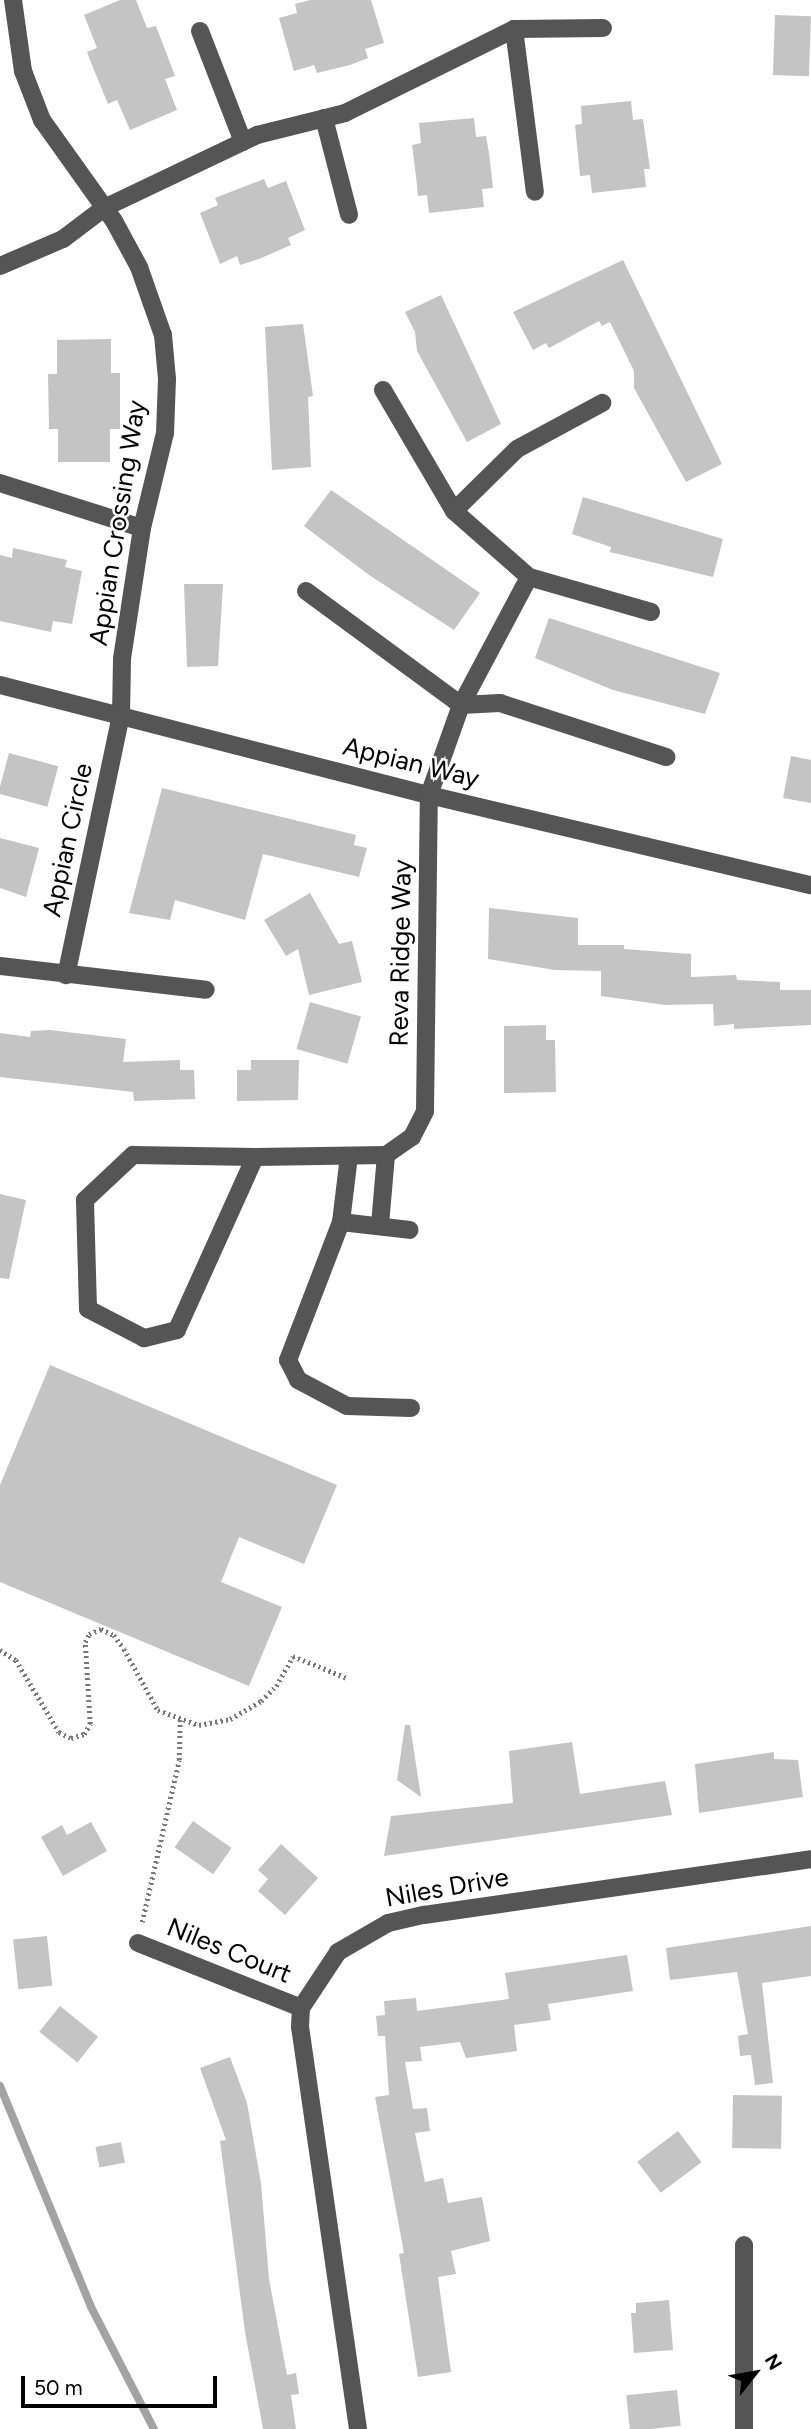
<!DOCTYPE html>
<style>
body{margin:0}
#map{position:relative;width:811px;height:2429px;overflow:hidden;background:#fff;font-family:Figtree,sans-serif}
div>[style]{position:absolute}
.stream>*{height:8px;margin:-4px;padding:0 4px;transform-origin:4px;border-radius:4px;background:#a3a3a3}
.building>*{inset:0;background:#c4c4c4;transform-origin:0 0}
.path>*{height:4.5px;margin-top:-2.25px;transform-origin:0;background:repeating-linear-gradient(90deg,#777 0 2px,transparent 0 5.5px)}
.minor>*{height:18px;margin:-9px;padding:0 9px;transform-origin:9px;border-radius:9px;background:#555}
span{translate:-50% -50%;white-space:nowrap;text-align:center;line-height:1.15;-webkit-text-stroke:5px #fff;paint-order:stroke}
.street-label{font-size:26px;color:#000}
.north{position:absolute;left:720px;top:2338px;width:70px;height:70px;-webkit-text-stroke:5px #fff;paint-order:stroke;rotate:59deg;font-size:19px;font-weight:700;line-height:28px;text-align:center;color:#000}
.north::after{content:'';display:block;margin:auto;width:24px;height:32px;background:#000;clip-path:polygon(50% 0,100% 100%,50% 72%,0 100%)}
.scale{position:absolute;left:21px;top:2376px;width:196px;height:32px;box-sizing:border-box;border:4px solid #000;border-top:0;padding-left:9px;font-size:21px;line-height:24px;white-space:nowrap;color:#000;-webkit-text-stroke:5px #fff;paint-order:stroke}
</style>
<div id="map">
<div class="stream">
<i style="left:0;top:2086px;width:239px;rotate:67.6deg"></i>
<i style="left:91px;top:2307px;width:137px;rotate:62.7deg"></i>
</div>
<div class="building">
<i style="clip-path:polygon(120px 0,136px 0,147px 28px,156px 26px,175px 76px,165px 79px,177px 110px,130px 130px,117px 100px,108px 104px,94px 70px,87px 52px,97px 48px,84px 15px)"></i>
<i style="clip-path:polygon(310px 0,371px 0,384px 43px,365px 49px,368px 58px,350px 65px,317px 73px,314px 65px,294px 71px,279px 18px,297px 13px,295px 4px)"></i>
<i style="left:775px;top:15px;width:36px;height:60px;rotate:2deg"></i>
<i style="clip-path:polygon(631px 101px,633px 120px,643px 119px,650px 169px,644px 169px,646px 187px,592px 193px,590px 175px,580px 176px,575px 125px,582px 124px,581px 106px)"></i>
<i style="clip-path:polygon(474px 118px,476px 137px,486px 136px,489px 153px,493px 188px,482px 189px,484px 207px,429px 213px,427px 195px,418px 196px,416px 176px,412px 145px,421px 143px,419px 123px)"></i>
<i style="clip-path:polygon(264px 179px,268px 188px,286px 181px,305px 230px,288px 238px,291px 245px,259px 259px,240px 265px,237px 256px,220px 264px,200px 213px,218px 205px,215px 198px)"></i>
<i style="clip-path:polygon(623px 260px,722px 464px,686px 482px,634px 388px,634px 371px,610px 322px,602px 326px,599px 321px,549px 348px,546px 343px,533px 350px,513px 312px)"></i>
<i style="clip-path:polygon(441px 295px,501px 424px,467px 442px,417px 351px,415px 332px,405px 312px)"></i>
<i style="clip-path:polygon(303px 324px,313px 396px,308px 397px,311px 467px,272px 470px,265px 327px)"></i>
<i style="clip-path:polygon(111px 339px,111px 373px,120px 373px,120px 429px,110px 429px,110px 462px,58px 462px,58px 429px,49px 429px,48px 374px,57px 374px,57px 340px)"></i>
<i style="clip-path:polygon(331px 490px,480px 593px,454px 630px,369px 575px,304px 526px)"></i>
<i style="clip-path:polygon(583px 497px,723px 539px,713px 577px,610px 552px,611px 547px,572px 534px)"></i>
<i style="clip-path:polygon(13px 548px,67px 560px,65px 567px,82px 571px,72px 624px,53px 621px,51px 632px,0 621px,0 555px,12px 558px)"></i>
<i style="clip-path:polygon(184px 584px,223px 584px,218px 666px,187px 667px)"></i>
<i style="clip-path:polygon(549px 618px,720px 673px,705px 714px,613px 690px,535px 658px)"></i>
<i style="left:9px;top:753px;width:51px;height:42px;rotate:15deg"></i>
<i style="clip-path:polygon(791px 756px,811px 760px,811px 803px,783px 798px)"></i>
<i style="clip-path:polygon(162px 788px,356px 835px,354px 845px,367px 848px,359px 877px,263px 854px,245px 920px,175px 900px,170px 920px,129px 913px)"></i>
<i style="clip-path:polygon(0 838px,39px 848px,26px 897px,0 888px)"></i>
<i style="clip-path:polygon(310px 893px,339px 944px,352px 941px,362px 982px,309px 995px,298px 949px,286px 956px,264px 920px)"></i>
<i style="clip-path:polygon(489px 908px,578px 918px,578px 945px,624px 945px,624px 949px,691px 954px,691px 977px,736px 975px,737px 980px,780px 982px,780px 990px,811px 990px,811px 1025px,734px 1029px,734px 1024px,714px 1026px,713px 1004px,665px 1005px,601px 996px,601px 971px,555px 970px,488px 959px)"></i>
<i style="left:310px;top:1002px;width:53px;height:49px;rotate:16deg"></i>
<i style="clip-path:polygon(546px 1025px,546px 1040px,555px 1040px,556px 1092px,504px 1093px,504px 1026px)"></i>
<i style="clip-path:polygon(50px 1030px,126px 1039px,123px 1062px,180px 1060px,180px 1070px,194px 1070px,195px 1099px,134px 1101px,133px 1092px,0 1077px,0 1033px,30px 1037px,31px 1031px)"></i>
<i style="clip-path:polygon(251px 1060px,299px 1060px,298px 1100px,237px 1101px,237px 1070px,251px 1070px)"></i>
<i style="clip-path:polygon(0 1194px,26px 1200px,9px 1279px,0 1278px)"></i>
<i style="clip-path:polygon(50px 1365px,337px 1485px,304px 1564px,239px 1537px,221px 1582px,282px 1607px,249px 1686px,0 1582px,0 1485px)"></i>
<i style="clip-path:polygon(405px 1725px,410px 1725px,421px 1797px,397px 1780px)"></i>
<i style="clip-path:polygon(572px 1742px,580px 1794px,665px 1781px,672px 1815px,384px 1856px,391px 1816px,513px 1803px,509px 1751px)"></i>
<i style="clip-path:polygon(774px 1752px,774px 1759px,798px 1760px,803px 1797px,699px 1813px,695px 1764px)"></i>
<i style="left:193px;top:1821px;width:47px;height:32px;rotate:35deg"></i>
<i style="clip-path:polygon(91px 1822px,107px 1851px,63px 1876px,41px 1837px,62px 1825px,67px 1835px)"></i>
<i style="clip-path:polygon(281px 1844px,318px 1878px,285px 1915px,258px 1891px,268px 1879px,258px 1870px)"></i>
<i style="clip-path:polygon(811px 1926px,811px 1976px,762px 1983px,773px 2083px,755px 2085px,751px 2055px,740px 2056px,738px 2036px,748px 2034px,737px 1972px,670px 1980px,666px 1948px)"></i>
<i style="left:47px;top:1936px;width:50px;height:34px;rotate:84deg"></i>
<i style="clip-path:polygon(627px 1955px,633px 1991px,548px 2004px,551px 2020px,514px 2025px,517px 2051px,466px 2058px,460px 2042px,420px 2047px,422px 2061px,405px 2062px,413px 2109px,427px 2108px,430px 2131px,415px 2133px,425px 2182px,443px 2178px,448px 2203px,482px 2197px,490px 2241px,451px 2251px,456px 2274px,438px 2277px,451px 2372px,418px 2377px,399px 2254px,404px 2253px,375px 2097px,389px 2095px,385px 2036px,378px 2036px,376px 2016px,385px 2015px,384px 2001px,416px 1998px,417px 2011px,509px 1999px,505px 1973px)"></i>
<i style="left:60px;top:2006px;width:49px;height:33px;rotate:39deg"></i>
<i style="clip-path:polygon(230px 2057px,247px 2103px,261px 2183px,269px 2279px,287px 2375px,296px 2373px,299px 2394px,291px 2395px,296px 2429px,263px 2429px,245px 2332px,220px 2141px,226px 2140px,200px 2068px)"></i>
<i style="left:733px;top:2095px;width:49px;height:53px;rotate:1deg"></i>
<i style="left:678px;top:2131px;width:39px;height:51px;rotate:53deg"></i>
<i style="left:121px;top:2142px;width:21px;height:26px;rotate:79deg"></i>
<i style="clip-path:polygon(669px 2300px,673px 2350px,634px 2353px,631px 2313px,636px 2313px,636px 2303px)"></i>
<i style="left:677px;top:2390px;width:36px;height:51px;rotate:84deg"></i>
</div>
<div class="path">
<i style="left:0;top:1650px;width:19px;rotate:32deg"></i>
<i style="left:16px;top:1660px;width:84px;rotate:59.2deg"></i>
<i style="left:59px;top:1732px;width:13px;rotate:27deg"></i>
<i style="left:71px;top:1738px;width:14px;rotate:-17deg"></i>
<i style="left:84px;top:1734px;width:12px;rotate:-59deg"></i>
<i style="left:90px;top:1724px;width:82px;rotate:-93.5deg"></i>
<i style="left:85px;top:1642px;width:9px;rotate:-63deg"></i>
<i style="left:89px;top:1634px;width:13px;rotate:-23deg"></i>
<i style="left:101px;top:1629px;width:14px;rotate:25deg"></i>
<i style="left:114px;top:1635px;width:17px;rotate:54deg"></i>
<i style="left:124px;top:1649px;width:70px;rotate:60.9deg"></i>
<i style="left:158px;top:1710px;width:44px;rotate:20.1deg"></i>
<i style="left:199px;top:1725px;width:32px;rotate:-11deg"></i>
<i style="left:230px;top:1719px;width:36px;rotate:-30deg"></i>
<i style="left:261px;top:1701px;width:21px;rotate:-45deg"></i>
<i style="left:276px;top:1686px;width:34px;rotate:-60deg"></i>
<i style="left:293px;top:1656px;width:58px;rotate:22.2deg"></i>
<i style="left:142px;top:1922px;width:166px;rotate:-77.1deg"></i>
<i style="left:179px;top:1760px;width:40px;rotate:-88.6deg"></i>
</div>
<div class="minor">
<i style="left:13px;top:0;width:72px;rotate:82deg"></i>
<i style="left:23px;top:71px;width:53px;rotate:68.8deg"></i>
<i style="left:42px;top:120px;width:124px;rotate:54.5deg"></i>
<i style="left:114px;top:221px;width:52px;rotate:61.5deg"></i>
<i style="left:139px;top:267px;width:72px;rotate:70.6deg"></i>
<i style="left:163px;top:335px;width:44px;rotate:84.8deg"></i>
<i style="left:167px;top:379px;width:54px;rotate:92.1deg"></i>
<i style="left:165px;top:433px;width:98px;rotate:103.6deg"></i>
<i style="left:142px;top:528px;width:133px;rotate:98.7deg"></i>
<i style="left:122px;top:659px;width:56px;rotate:91deg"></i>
<i style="left:121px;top:715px;width:266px;rotate:101.9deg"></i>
<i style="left:514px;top:29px;width:164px;rotate:82.7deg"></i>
<i style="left:200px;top:31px;width:119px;rotate:68.8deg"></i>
<i style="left:324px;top:118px;width:100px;rotate:75.5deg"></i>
<i style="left:0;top:266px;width:69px;rotate:-23.2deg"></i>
<i style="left:63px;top:239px;width:51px;rotate:-37.1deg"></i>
<i style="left:104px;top:208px;width:170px;rotate:-25.5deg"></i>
<i style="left:257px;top:135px;width:91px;rotate:-14deg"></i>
<i style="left:345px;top:113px;width:189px;rotate:-26.4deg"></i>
<i style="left:514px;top:29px;width:89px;rotate:-0.6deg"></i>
<i style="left:383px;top:390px;width:140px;rotate:59.6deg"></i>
<i style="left:0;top:483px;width:149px;rotate:17.6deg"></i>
<i style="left:529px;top:577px;width:127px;rotate:16deg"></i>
<i style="left:306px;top:591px;width:192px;rotate:36.3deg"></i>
<i style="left:461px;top:705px;width:39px;rotate:-3deg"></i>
<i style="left:500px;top:703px;width:175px;rotate:18deg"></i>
<i style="left:0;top:685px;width:443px;rotate:14.4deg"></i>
<i style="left:429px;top:795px;width:392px;rotate:13.3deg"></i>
<i style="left:0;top:966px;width:207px;rotate:6.6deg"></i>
<i style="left:133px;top:1155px;width:122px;rotate:0.9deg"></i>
<i style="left:255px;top:1157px;width:190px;rotate:114.3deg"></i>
<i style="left:177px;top:1330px;width:34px;rotate:166deg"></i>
<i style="left:144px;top:1338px;width:63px;rotate:-152.6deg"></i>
<i style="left:88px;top:1309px;width:109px;rotate:-91.6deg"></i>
<i style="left:85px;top:1200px;width:66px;rotate:-43.2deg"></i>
<i style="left:349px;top:1156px;width:66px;rotate:96.9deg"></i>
<i style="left:341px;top:1222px;width:148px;rotate:111deg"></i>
<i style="left:288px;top:1360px;width:22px;rotate:63deg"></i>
<i style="left:298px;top:1380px;width:55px;rotate:28deg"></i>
<i style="left:347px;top:1406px;width:64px;rotate:1.8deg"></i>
<i style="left:255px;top:1157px;width:131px;rotate:-0.9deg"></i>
<i style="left:386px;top:1155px;width:32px;rotate:-35deg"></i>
<i style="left:412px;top:1137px;width:29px;rotate:-63deg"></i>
<i style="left:425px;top:1111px;width:316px;rotate:-89.3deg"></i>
<i style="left:429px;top:795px;width:96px;rotate:-70.4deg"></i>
<i style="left:461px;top:705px;width:145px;rotate:-62deg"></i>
<i style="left:529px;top:577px;width:100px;rotate:-138.7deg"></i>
<i style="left:454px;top:511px;width:88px;rotate:-44.5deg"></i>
<i style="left:517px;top:449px;width:97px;rotate:-28.4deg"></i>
<i style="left:341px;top:1222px;width:69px;rotate:6.6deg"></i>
<i style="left:380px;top:1225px;width:70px;rotate:-85.1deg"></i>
<i style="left:138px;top:1943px;width:175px;rotate:21.7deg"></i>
<i style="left:744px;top:2245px;width:184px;rotate:90deg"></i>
<i style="left:358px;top:2429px;width:406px;rotate:-98.2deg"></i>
<i style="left:300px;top:2027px;width:19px;rotate:-87deg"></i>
<i style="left:301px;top:2008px;width:67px;rotate:-56.5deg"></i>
<i style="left:338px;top:1952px;width:58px;rotate:-30.1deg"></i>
<i style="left:388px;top:1923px;width:37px;rotate:-13deg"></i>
<i style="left:424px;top:1915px;width:391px;rotate:-8.2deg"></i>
</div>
<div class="street-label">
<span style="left:118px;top:523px;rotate:-81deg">Appian Crossing Way</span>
<span style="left:411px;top:763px;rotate:14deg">Appian Way</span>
<span style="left:68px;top:840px;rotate:-78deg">Appian Circle</span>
<span style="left:401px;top:953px;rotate:-89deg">Reva Ridge Way</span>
<span style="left:447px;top:1888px;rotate:-10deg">Niles Drive</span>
<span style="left:229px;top:1951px;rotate:22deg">Niles Court</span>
</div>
<div class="north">N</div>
<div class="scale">50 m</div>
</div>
